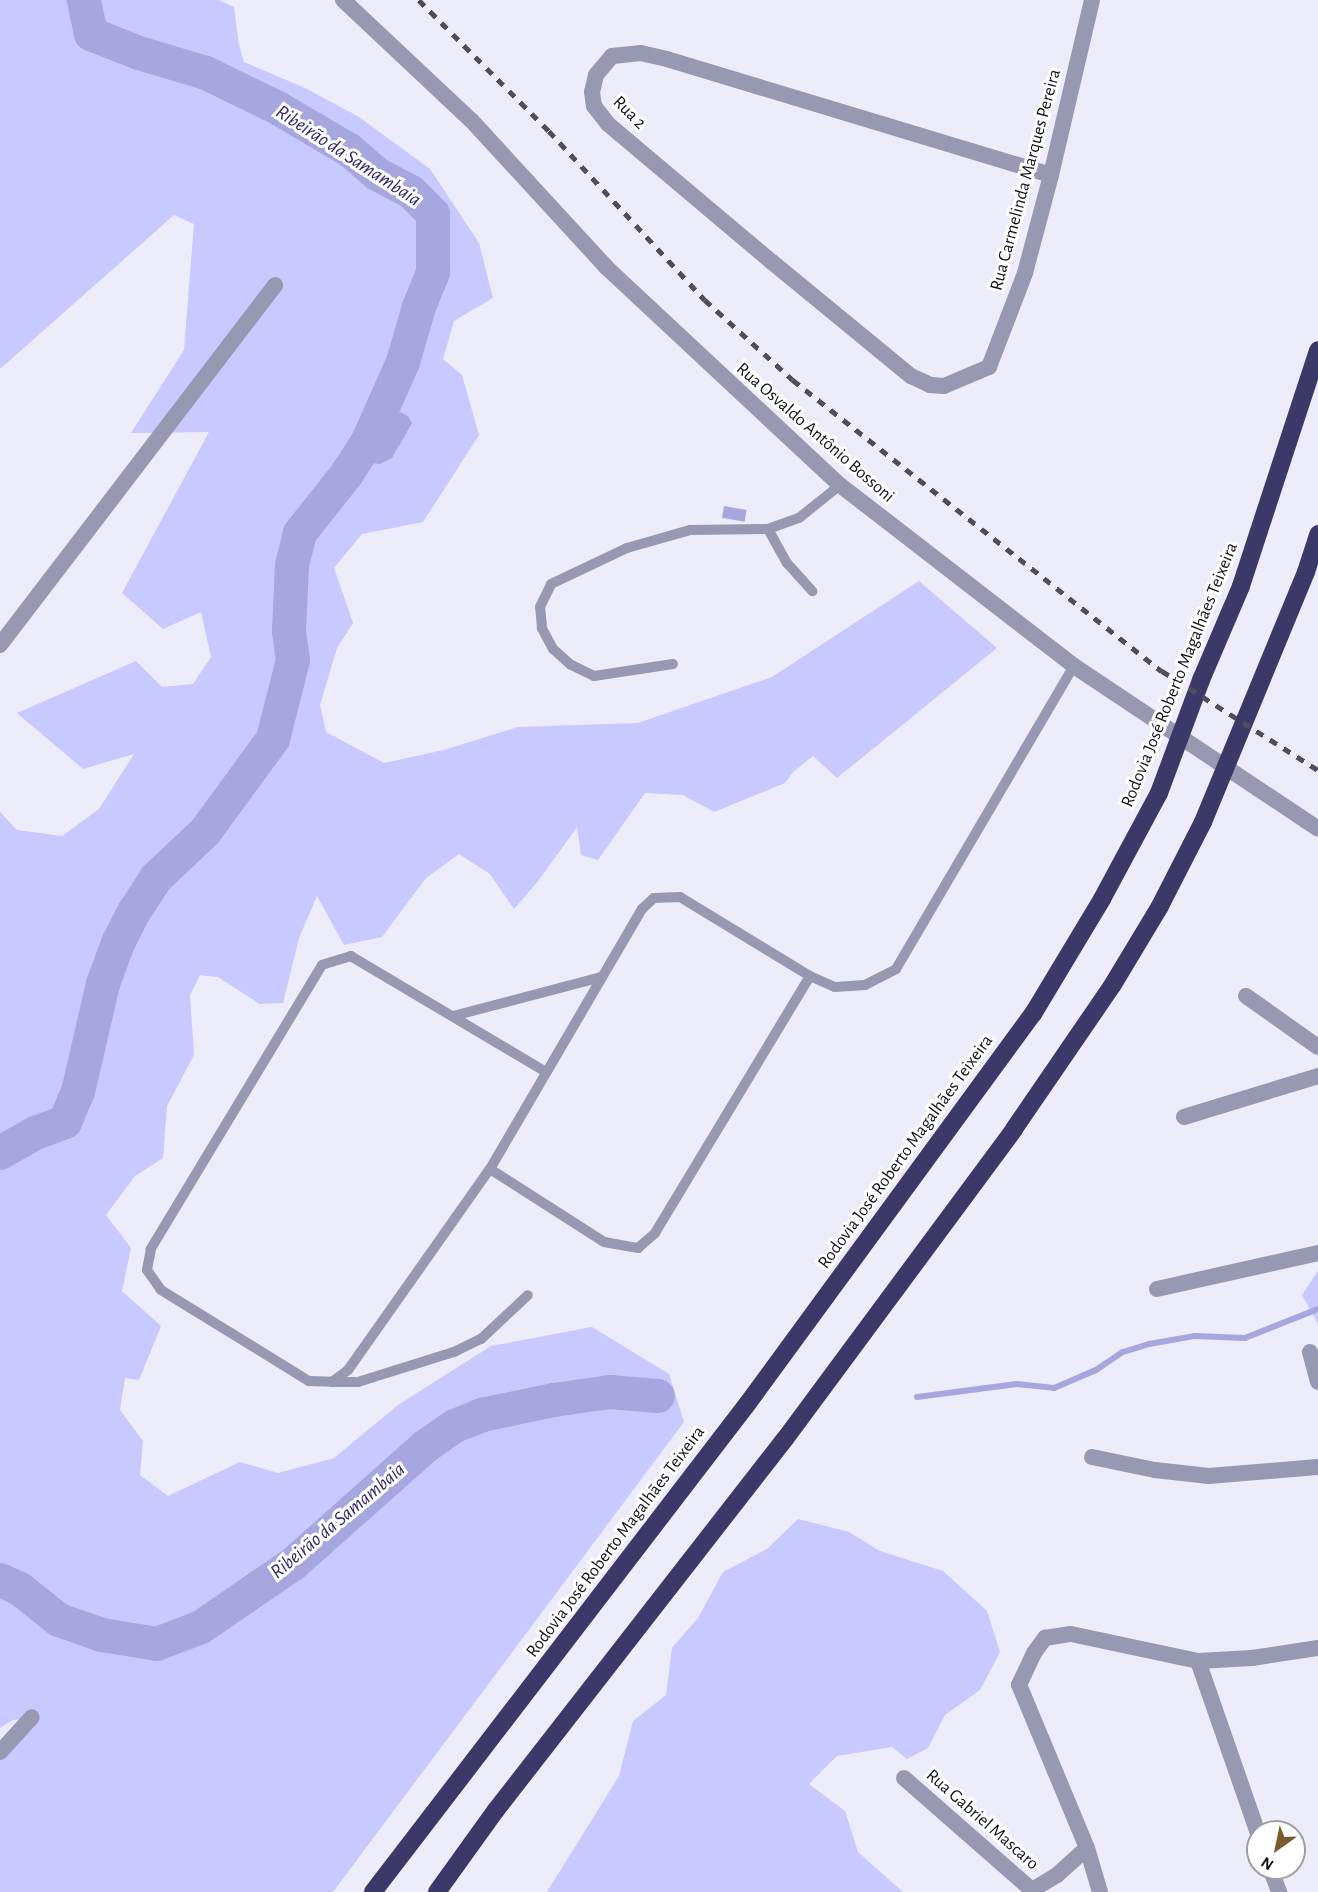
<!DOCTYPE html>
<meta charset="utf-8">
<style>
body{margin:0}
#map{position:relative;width:1318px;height:1892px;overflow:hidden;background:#ececfb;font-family:"Alegreya Sans",sans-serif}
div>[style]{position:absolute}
.green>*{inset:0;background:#c7c9ff}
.water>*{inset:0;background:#a6a7df;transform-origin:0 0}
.stream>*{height:6px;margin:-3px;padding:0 3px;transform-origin:3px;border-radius:3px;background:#a6a7df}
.river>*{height:34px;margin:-17px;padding:0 17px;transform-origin:17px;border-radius:17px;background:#a6a7df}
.service>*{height:10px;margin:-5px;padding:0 5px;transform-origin:5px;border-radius:5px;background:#9798b1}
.minor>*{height:16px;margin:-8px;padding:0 8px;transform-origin:8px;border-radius:8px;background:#9798b1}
.tertiary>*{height:16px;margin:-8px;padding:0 8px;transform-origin:8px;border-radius:8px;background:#9798b1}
.motorway>*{height:18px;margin:-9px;padding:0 9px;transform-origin:9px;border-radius:9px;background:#3b3968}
.rail>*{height:4.5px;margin-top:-2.25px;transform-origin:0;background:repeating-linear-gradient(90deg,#4e4e5a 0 8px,transparent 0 16px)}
span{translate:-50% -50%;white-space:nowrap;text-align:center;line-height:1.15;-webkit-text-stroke:6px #fff;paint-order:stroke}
.street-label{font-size:18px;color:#10101b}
.water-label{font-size:20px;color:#2e2768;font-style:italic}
.north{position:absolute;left:1246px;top:1820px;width:60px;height:60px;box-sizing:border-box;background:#fff;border:2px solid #9f9fa4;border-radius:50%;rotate:213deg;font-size:16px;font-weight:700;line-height:24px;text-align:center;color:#10101b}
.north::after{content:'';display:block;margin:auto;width:21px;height:27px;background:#7a5b30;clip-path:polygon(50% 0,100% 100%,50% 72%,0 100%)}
</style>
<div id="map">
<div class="green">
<i style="clip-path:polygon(0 0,219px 0,234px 7px,239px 45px,244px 62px,305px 88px,359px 117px,430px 169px,479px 243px,493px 298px,454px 321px,443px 359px,462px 375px,479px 435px,423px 522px,362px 534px,334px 568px,353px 623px,337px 648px,320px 705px,326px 732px,384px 763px,444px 750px,518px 727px,638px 723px,772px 677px,919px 581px,997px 648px,837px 778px,813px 756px,793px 772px,785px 783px,714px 812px,683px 795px,645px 793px,598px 860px,581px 855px,577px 827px,539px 880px,514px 909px,490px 874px,459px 854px,426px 878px,382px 937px,344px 945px,317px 896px,299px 938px,283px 1003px,260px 1004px,218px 977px,200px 975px,190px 995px,194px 1055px,167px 1106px,163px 1158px,135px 1176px,106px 1215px,131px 1248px,122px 1291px,161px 1326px,139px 1380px,125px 1378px,120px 1410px,143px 1441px,140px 1475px,168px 1496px,240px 1462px,278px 1473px,334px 1458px,398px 1405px,491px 1346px,592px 1327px,669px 1374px,684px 1422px,333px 1892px,0 1892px,0 1752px,31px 1718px,13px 1720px,0 1728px,0 812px,17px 830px,62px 836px,99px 809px,134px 754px,83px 769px,17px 713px,136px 661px,162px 687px,193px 684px,211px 657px,201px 612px,163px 629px,122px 593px,209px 432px,131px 433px,184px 350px,194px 224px,174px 215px,0 369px)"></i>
<i style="clip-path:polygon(1318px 1271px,1318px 1324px,1302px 1295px)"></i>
<i style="clip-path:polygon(798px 1519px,849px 1532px,880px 1551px,943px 1571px,987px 1611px,1000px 1652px,980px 1690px,945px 1715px,928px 1748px,907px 1759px,892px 1747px,837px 1756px,809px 1784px,845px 1811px,858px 1852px,903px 1892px,547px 1892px,619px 1776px,633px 1721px,666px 1695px,672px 1648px,698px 1618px,723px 1572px,767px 1549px)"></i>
</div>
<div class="water">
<i style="clip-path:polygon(400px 412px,408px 416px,412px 423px,392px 458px,380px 464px,364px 462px,380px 436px)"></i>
<i style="left:724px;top:506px;width:23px;height:12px;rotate:10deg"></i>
</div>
<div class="stream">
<i style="left:917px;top:1397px;width:101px;rotate:-7.4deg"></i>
<i style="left:1017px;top:1384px;width:37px;rotate:6deg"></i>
<i style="left:1054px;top:1388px;width:46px;rotate:-23.2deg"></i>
<i style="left:1096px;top:1370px;width:32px;rotate:-34deg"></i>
<i style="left:1123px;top:1352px;width:27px;rotate:-17deg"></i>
<i style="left:1149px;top:1344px;width:47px;rotate:-9.9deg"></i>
<i style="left:1195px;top:1336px;width:50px;rotate:2.3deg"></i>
<i style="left:1245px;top:1338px;width:79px;rotate:-21.7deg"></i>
</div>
<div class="river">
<i style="left:0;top:1153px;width:40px;rotate:-29.7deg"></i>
<i style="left:35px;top:1133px;width:32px;rotate:-20deg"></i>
<i style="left:65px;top:1122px;width:33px;rotate:-67deg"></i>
<i style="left:78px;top:1092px;width:111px;rotate:-77deg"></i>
<i style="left:103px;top:984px;width:44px;rotate:-69.9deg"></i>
<i style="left:118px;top:943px;width:35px;rotate:-63deg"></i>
<i style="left:134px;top:912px;width:40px;rotate:-57.1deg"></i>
<i style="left:156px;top:878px;width:67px;rotate:-43.2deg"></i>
<i style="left:205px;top:832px;width:115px;rotate:-53.8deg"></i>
<i style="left:273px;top:739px;width:81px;rotate:-75.8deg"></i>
<i style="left:293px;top:660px;width:29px;rotate:-98deg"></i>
<i style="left:289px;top:631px;width:66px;rotate:-87.4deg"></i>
<i style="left:292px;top:565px;width:33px;rotate:-76deg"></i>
<i style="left:300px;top:533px;width:74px;rotate:-51.6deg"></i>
<i style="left:346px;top:475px;width:38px;rotate:-57deg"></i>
<i style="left:367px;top:443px;width:89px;rotate:-66deg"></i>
<i style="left:403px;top:362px;width:57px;rotate:-73.8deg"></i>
<i style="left:419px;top:307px;width:38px;rotate:-68deg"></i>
<i style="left:433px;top:272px;width:58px;rotate:-90deg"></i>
<i style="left:433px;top:214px;width:31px;rotate:-135deg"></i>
<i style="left:411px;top:192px;width:38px;rotate:-152deg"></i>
<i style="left:377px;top:174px;width:37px;rotate:-139deg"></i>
<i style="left:349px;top:150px;width:82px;rotate:-149.4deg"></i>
<i style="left:278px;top:108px;width:80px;rotate:-154.1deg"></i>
<i style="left:206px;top:73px;width:70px;rotate:-163.4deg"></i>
<i style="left:139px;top:53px;width:52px;rotate:-158.4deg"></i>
<i style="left:91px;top:34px;width:35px;rotate:-102deg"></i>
<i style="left:0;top:1580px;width:22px;rotate:24deg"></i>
<i style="left:20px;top:1589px;width:50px;rotate:38.5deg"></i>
<i style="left:59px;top:1620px;width:46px;rotate:19.2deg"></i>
<i style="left:102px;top:1635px;width:56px;rotate:9.3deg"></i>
<i style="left:157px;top:1644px;width:47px;rotate:-21.1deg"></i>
<i style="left:201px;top:1627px;width:112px;rotate:-34.4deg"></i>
<i style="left:293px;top:1564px;width:178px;rotate:-41.6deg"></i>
<i style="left:426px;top:1446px;width:35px;rotate:-35deg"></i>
<i style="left:455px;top:1426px;width:29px;rotate:-22deg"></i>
<i style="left:482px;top:1415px;width:74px;rotate:-11.8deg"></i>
<i style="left:554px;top:1400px;width:57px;rotate:-8.1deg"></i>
<i style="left:610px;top:1392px;width:48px;rotate:4.8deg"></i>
</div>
<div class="service">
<i style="left:768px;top:529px;width:39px;rotate:61deg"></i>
<i style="left:787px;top:563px;width:38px;rotate:48deg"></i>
<i style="left:673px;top:664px;width:80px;rotate:171.4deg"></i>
<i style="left:594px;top:676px;width:25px;rotate:-154deg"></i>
<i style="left:571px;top:665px;width:24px;rotate:-138deg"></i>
<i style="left:553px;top:649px;width:24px;rotate:-118deg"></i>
<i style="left:542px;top:628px;width:21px;rotate:-95deg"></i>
<i style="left:540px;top:607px;width:25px;rotate:-64deg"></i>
<i style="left:551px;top:584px;width:84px;rotate:-25.3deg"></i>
<i style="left:627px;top:548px;width:66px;rotate:-15.9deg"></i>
<i style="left:690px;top:530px;width:78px;rotate:-0.7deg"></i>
<i style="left:768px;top:529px;width:33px;rotate:-20deg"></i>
<i style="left:799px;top:518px;width:53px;rotate:-38.8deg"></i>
<i style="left:453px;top:1016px;width:154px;rotate:-14.7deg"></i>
<i style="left:546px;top:1072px;width:227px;rotate:-149.3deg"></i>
<i style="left:351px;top:956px;width:30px;rotate:163deg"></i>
<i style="left:322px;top:965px;width:332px;rotate:121.1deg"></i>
<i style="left:151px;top:1249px;width:21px;rotate:101deg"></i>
<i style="left:147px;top:1270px;width:24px;rotate:55deg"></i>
<i style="left:161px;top:1290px;width:174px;rotate:31.6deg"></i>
<i style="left:309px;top:1381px;width:23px;rotate:2deg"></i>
<i style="left:332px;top:1382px;width:20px;rotate:-37deg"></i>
<i style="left:348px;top:1370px;width:246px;rotate:-54.8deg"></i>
<i style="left:490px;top:1169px;width:301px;rotate:-59.7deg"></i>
<i style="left:642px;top:909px;width:16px;rotate:-43deg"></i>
<i style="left:654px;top:898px;width:26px;rotate:-2deg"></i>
<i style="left:680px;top:897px;width:152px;rotate:31.3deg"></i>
<i style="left:810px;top:976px;width:27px;rotate:24deg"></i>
<i style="left:835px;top:987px;width:30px;rotate:-4deg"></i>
<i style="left:865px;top:985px;width:35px;rotate:-27deg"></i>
<i style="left:896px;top:969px;width:351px;rotate:-59.6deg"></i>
<i style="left:490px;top:1169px;width:135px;rotate:32.6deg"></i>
<i style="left:604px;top:1242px;width:35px;rotate:10deg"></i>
<i style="left:638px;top:1248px;width:23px;rotate:-41deg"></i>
<i style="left:655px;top:1233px;width:300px;rotate:-58.9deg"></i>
<i style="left:332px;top:1382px;width:26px"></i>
<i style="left:358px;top:1382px;width:101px;rotate:-17.4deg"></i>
<i style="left:454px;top:1352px;width:30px;rotate:-26deg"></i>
<i style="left:481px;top:1339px;width:64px;rotate:-43.1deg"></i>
</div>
<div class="minor">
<i style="left:1051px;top:175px;width:401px;rotate:-163.2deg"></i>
<i style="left:667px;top:59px;width:27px;rotate:-167deg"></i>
<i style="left:641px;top:53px;width:29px;rotate:174deg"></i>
<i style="left:612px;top:56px;width:25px;rotate:130deg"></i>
<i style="left:596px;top:75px;width:17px;rotate:103deg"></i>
<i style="left:592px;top:92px;width:14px;rotate:82deg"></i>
<i style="left:594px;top:106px;width:23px;rotate:52deg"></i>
<i style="left:608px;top:124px;width:214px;rotate:40.1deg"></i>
<i style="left:772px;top:262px;width:180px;rotate:39.4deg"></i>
<i style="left:911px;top:376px;width:21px;rotate:25deg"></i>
<i style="left:930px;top:385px;width:14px;rotate:4deg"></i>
<i style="left:944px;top:386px;width:49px;rotate:-22.9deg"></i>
<i style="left:989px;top:367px;width:101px;rotate:-69deg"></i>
<i style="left:1025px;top:273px;width:101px;rotate:-75.1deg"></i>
<i style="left:1051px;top:175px;width:180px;rotate:-76.8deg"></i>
<i style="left:0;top:645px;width:453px;rotate:-52.6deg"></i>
<i style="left:1246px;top:996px;width:88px;rotate:35.3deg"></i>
<i style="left:1184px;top:1117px;width:140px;rotate:-17deg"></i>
<i style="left:1157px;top:1289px;width:165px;rotate:-12.6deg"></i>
<i style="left:1310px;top:1352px;width:31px;rotate:75deg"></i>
<i style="left:1092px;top:1457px;width:64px;rotate:11.7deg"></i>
<i style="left:1155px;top:1470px;width:54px;rotate:6.3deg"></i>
<i style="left:1209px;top:1476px;width:109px;rotate:-4.7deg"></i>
<i style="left:1198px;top:1661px;width:182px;rotate:70.8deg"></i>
<i style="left:0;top:1752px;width:47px;rotate:-47.6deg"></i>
<i style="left:904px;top:1778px;width:173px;rotate:41.2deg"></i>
<i style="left:1270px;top:1868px;width:26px;rotate:69deg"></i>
<i style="left:1032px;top:1890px;width:29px;rotate:-31deg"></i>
<i style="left:1057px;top:1875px;width:40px;rotate:-42deg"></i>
<i style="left:1100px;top:1892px;width:46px;rotate:-106.5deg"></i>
<i style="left:1087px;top:1848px;width:177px;rotate:-112.6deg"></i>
<i style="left:1019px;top:1685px;width:35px;rotate:-65deg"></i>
<i style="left:1034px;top:1653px;width:19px;rotate:-54deg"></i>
<i style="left:1045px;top:1638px;width:26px;rotate:-9deg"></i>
<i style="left:1071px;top:1634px;width:130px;rotate:12deg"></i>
<i style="left:1198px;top:1661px;width:54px;rotate:-3.2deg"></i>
<i style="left:1252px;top:1658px;width:67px;rotate:-8.6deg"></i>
</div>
<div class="tertiary">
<i style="left:343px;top:0;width:175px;rotate:43.2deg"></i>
<i style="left:471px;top:120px;width:200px;rotate:47.4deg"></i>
<i style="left:606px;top:267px;width:320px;rotate:43deg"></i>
<i style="left:840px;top:485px;width:296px;rotate:37.7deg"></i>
<i style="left:1074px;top:666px;width:293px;rotate:33.7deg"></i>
</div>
<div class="motorway">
<i style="left:373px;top:1892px;width:616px;rotate:-52.52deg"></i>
<i style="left:748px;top:1403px;width:482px;rotate:-53.8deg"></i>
<i style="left:1033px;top:1014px;width:134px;rotate:-59deg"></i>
<i style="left:1102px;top:899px;width:120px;rotate:-61.7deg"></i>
<i style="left:1159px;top:793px;width:121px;rotate:-69.6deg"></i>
<i style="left:1201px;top:680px;width:102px;rotate:-66.9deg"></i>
<i style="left:1241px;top:586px;width:248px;rotate:-71.9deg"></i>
<i style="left:437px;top:1892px;width:101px;rotate:-54.3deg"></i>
<i style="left:496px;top:1810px;width:470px;rotate:-52.1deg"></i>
<i style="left:785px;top:1439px;width:385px;rotate:-53.5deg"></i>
<i style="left:1014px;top:1129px;width:173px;rotate:-55.6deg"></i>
<i style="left:1112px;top:986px;width:93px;rotate:-59deg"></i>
<i style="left:1160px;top:906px;width:94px;rotate:-62.9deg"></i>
<i style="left:1203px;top:822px;width:270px;rotate:-67.6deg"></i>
<i style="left:1306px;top:572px;width:40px;rotate:-72deg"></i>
</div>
<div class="rail">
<i style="left:419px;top:0;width:185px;rotate:45.2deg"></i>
<i style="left:549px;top:131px;width:230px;rotate:47.3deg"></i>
<i style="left:705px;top:300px;width:119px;rotate:42.3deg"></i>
<i style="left:793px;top:380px;width:470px;rotate:38.3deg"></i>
<i style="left:1162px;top:671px;width:185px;rotate:32.4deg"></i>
</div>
<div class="street-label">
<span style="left:629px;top:113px;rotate:45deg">Rua 2</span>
<span style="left:1026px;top:180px;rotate:-75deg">Rua Carmelinda Marques Pereira</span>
<span style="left:815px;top:433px;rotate:41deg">Rua Osvaldo Antônio Bossoni</span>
<span style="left:1180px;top:675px;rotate:-68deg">Rodovia José Roberto Magalhães Teixeira</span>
<span style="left:906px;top:1152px;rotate:-54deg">Rodovia José Roberto Magalhães Teixeira</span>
<span style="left:616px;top:1542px;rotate:-53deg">Rodovia José Roberto Magalhães Teixeira</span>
<span style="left:982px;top:1820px;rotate:41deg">Rua Gabriel Mascaro</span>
</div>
<div class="water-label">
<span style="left:348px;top:156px;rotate:33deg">Ribeirão da Samambaia</span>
<span style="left:338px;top:1521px;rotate:-40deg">Ribeirão da Samambaia</span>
</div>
<div class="north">N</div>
</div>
